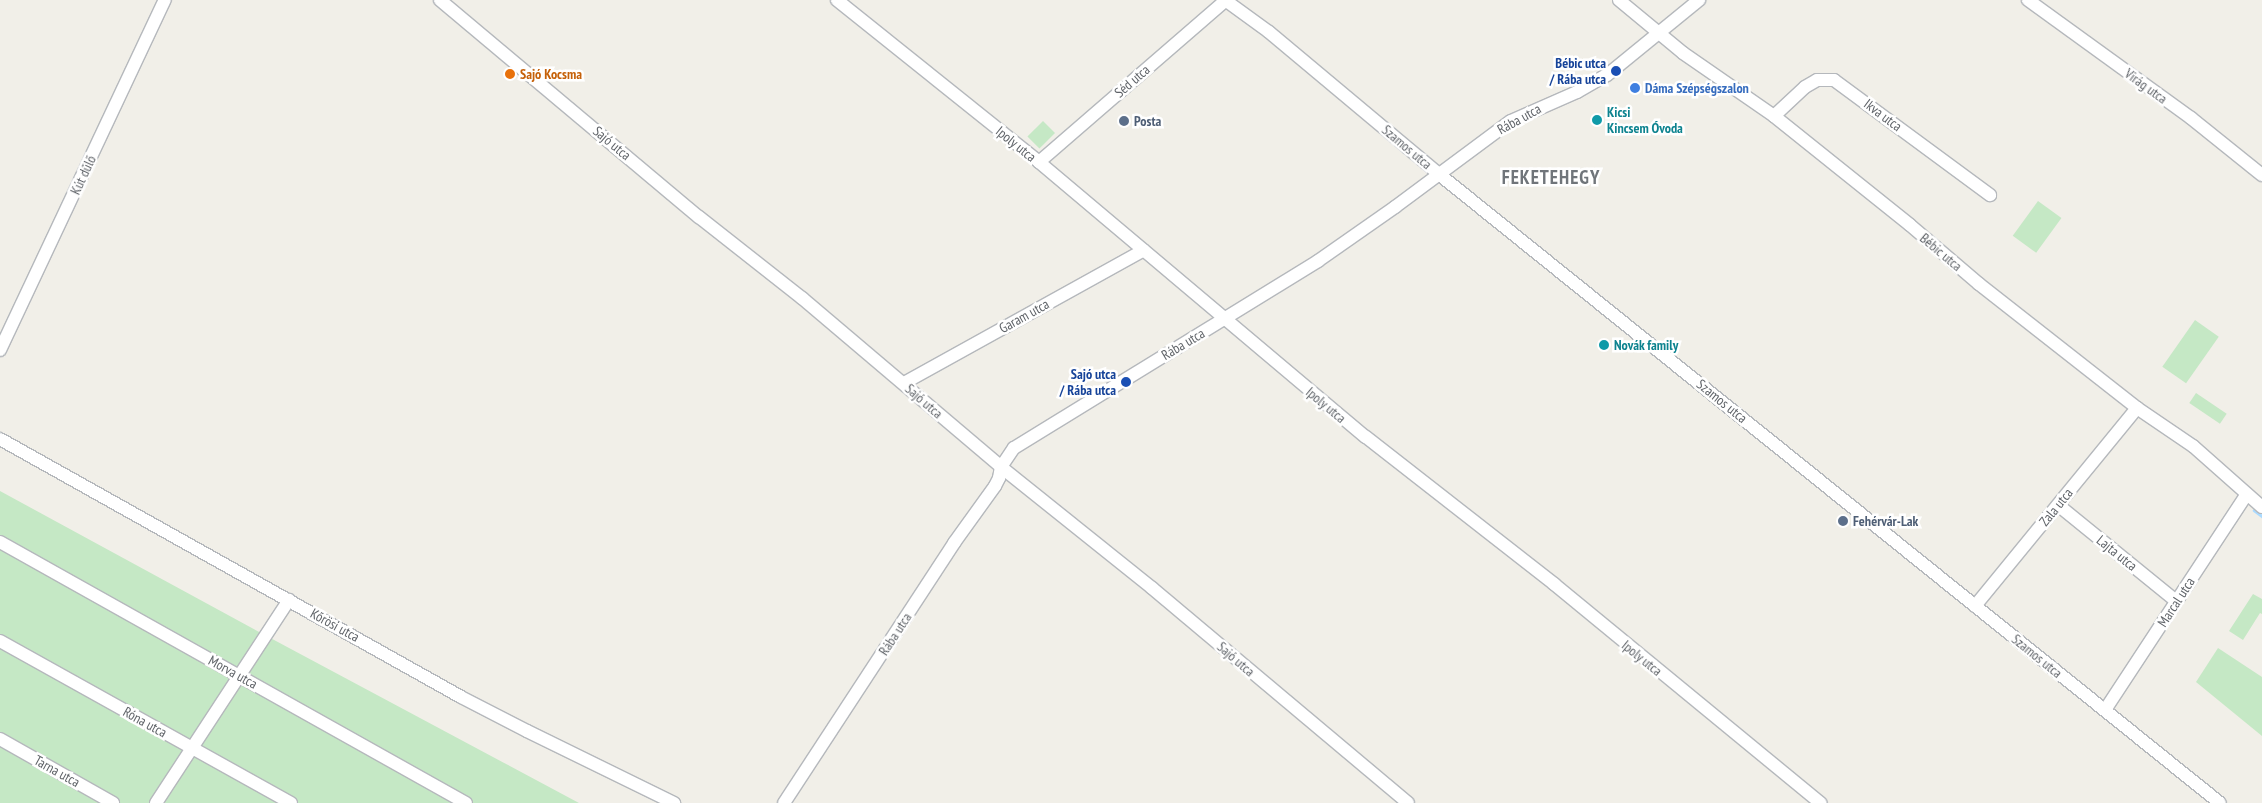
<!DOCTYPE html>
<meta charset="utf-8">
<style>
body{margin:0}
#map{position:relative;width:2262px;height:803px;overflow:hidden;background:#f1efe8;font-family:"PT Sans Narrow",sans-serif}
div>[style]{position:absolute}
.green>*{inset:0;background:#c5e8c5;transform-origin:0 0}
.stream>*{height:2.5px;margin:-1.25px;padding:0 1.25px;transform-origin:1.25px;border-radius:1.25px;background:#aadaff}
.roads{filter:drop-shadow(1px 0 #b5b8bc) drop-shadow(-1px 0 #b5b8bc) drop-shadow(0 1px #b5b8bc) drop-shadow(0 -1px #b5b8bc)}
.minor>*{height:12px;margin:-6px;padding:0 6px;transform-origin:6px;border-radius:6px;background:#fff}
.dots>*{width:14px;height:14px;translate:-50% -50%;box-sizing:border-box;border:2px solid #fff;border-radius:50%}
span{translate:-50% -50%;white-space:nowrap;text-align:center;line-height:1.15;-webkit-text-stroke:5px #fff;paint-order:stroke}
.transit-label{font-size:14px;color:#164399;font-weight:700}
.right{translate:-100% -50%;text-align:right}
.food-label{font-size:14px;color:#c56008;font-weight:700}
.left{translate:0 -50%;text-align:left}
.street-label{font-size:14px;color:#5f6368}
.shop-label{font-size:14px;color:#366cbe;font-weight:700}
.culture-label{font-size:14px;color:#0d838f;font-weight:700}
.service-label{font-size:14px;color:#4e5e75;font-weight:700}
.district-label{font-size:19px;color:#70757a;font-weight:700;letter-spacing:1px}
</style>
<div id="map">
<div class="green">
<i style="left:1043px;top:121px;width:17px;height:22px;rotate:45deg"></i>
<i style="left:2038px;top:201px;width:29px;height:43px;rotate:36deg"></i>
<i style="left:2195px;top:320px;width:29px;height:57px;rotate:35deg"></i>
<i style="left:2196px;top:393px;width:37px;height:12px;rotate:34deg"></i>
<i style="clip-path:polygon(0 491px,261px 633px,579px 803px,0 803px)"></i>
<i style="clip-path:polygon(2253px 594px,2262px 599px,2262px 614px,2260px 613px,2243px 640px,2229px 631px)"></i>
<i style="clip-path:polygon(2218px 648px,2262px 677px,2262px 736px,2196px 682px)"></i>
</div>
<div class="stream">
<i style="left:2254px;top:510px;width:10px;rotate:37deg"></i>
</div>
<div class="roads">
<div class="minor">
<i style="left:440px;top:0;width:338px;rotate:40deg"></i>
<i style="left:699px;top:217px;width:131px;rotate:38.2deg"></i>
<i style="left:802px;top:298px;width:261px;rotate:40.3deg"></i>
<i style="left:1001px;top:467px;width:193px;rotate:38.7deg"></i>
<i style="left:1152px;top:588px;width:334px;rotate:40deg"></i>
<i style="left:837px;top:0;width:259px;rotate:38.7deg"></i>
<i style="left:1039px;top:162px;width:427px;rotate:40.1deg"></i>
<i style="left:1366px;top:437px;width:239px;rotate:38deg"></i>
<i style="left:1554px;top:584px;width:345px;rotate:39.4deg"></i>
<i style="left:1225px;top:0;width:54px;rotate:36deg"></i>
<i style="left:1269px;top:32px;width:223px;rotate:39.9deg"></i>
<i style="left:1440px;top:175px;width:1001px;rotate:38.84deg"></i>
<i style="left:1619px;top:0;width:83px;rotate:39.6deg"></i>
<i style="left:1683px;top:53px;width:111px;rotate:34.7deg"></i>
<i style="left:1774px;top:116px;width:174px;rotate:38.7deg"></i>
<i style="left:1910px;top:225px;width:91px;rotate:40.5deg"></i>
<i style="left:1979px;top:284px;width:201px;rotate:38.1deg"></i>
<i style="left:2137px;top:408px;width:68px;rotate:34.2deg"></i>
<i style="left:2193px;top:446px;width:92px;rotate:41.5deg"></i>
<i style="left:2028px;top:0;width:201px;rotate:35.9deg"></i>
<i style="left:2191px;top:118px;width:91px;rotate:38.8deg"></i>
<i style="left:1774px;top:116px;width:42px;rotate:-43.1deg"></i>
<i style="left:1805px;top:87px;width:14px;rotate:-30deg"></i>
<i style="left:1817px;top:80px;width:17px"></i>
<i style="left:1834px;top:80px;width:194px;rotate:36.4deg"></i>
<i style="left:1039px;top:162px;width:246px;rotate:-40.9deg"></i>
<i style="left:0;top:350px;width:387px;rotate:-64.8deg"></i>
<i style="left:904px;top:383px;width:274px;rotate:-29deg"></i>
<i style="left:0;top:439px;width:528px;rotate:29.23deg"></i>
<i style="left:461px;top:697px;width:74px;rotate:27.3deg"></i>
<i style="left:527px;top:731px;width:164px;rotate:26.1deg"></i>
<i style="left:2058px;top:505px;width:152px;rotate:39.1deg"></i>
<i style="left:0;top:542px;width:534px;rotate:29.25deg"></i>
<i style="left:1975px;top:606px;width:256px;rotate:-50.7deg"></i>
<i style="left:0;top:641px;width:333px;rotate:29.1deg"></i>
<i style="left:2105px;top:710px;width:258px;rotate:-56.7deg"></i>
<i style="left:0;top:739px;width:130px;rotate:29.5deg"></i>
<i style="left:156px;top:803px;width:243px;rotate:-56.8deg"></i>
<i style="left:784px;top:803px;width:311px;rotate:-56.8deg"></i>
<i style="left:954px;top:543px;width:70px;rotate:-54.3deg"></i>
<i style="left:995px;top:486px;width:9px;rotate:-63deg"></i>
<i style="left:999px;top:478px;width:11px;rotate:-80deg"></i>
<i style="left:1001px;top:467px;width:23px;rotate:-56deg"></i>
<i style="left:1014px;top:448px;width:357px;rotate:-31.6deg"></i>
<i style="left:1318px;top:261px;width:94px;rotate:-35deg"></i>
<i style="left:1395px;top:207px;width:144px;rotate:-36.6deg"></i>
<i style="left:1511px;top:121px;width:72px;rotate:-23.7deg"></i>
<i style="left:1577px;top:92px;width:34px;rotate:-30deg"></i>
<i style="left:1607px;top:75px;width:119px;rotate:-39.2deg"></i>
</div>
</div>
<div class="dots">
<i style="left:1616px;top:71px;background:#1a4fb4"></i>
<i style="left:510px;top:74px;background:#e8710a"></i>
<i style="left:1635px;top:88px;background:#3f7fe0"></i>
<i style="left:1597px;top:120px;background:#0f9aa8"></i>
<i style="left:1124px;top:121px;background:#5c6f8a"></i>
<i style="left:1604px;top:345px;background:#0f9aa8"></i>
<i style="left:1126px;top:382px;background:#1a4fb4"></i>
<i style="left:1843px;top:521px;background:#5c6f8a"></i>
</div>
<div class="transit-label">
<span class="right" style="left:1606px;top:71px">Bébic utca<br>/ Rába utca</span>
<span class="right" style="left:1116px;top:382px">Sajó utca<br>/ Rába utca</span>
</div>
<div class="food-label">
<span class="left" style="left:520px;top:74px">Sajó Kocsma</span>
</div>
<div class="street-label">
<span style="left:1132px;top:81px;rotate:-41deg">Séd utca</span>
<span style="left:2146px;top:86px;rotate:36deg">Virág utca</span>
<span style="left:1883px;top:115px;rotate:37deg">Ikva utca</span>
<span style="left:1519px;top:119px;rotate:-29deg">Rába utca</span>
<span style="left:612px;top:143px;rotate:40deg">Sajó utca</span>
<span style="left:1016px;top:144px;rotate:39deg">Ipoly utca</span>
<span style="left:1407px;top:147px;rotate:40deg">Szamos utca</span>
<span style="left:83px;top:175px;rotate:-65deg">Kút dűlő</span>
<span style="left:1941px;top:252px;rotate:40deg">Bébic utca</span>
<span style="left:1024px;top:316px;rotate:-29deg">Garam utca</span>
<span style="left:1183px;top:344px;rotate:-31deg">Rába utca</span>
<span style="left:924px;top:401px;rotate:41deg">Sajó utca</span>
<span style="left:1722px;top:401px;rotate:39deg">Szamos utca</span>
<span style="left:1326px;top:405px;rotate:40deg">Ipoly utca</span>
<span style="left:2056px;top:507px;rotate:-51deg">Zala utca</span>
<span style="left:2117px;top:553px;rotate:39deg">Lajta utca</span>
<span style="left:2176px;top:602px;rotate:-57deg">Marcal utca</span>
<span style="left:335px;top:625px;rotate:29deg">Kőrösi utca</span>
<span style="left:895px;top:634px;rotate:-57deg">Rába utca</span>
<span style="left:2037px;top:656px;rotate:39deg">Szamos utca</span>
<span style="left:1642px;top:658px;rotate:39deg">Ipoly utca</span>
<span style="left:1236px;top:659px;rotate:41deg">Sajó utca</span>
<span style="left:233px;top:672px;rotate:29deg">Morva utca</span>
<span style="left:145px;top:722px;rotate:29deg">Róna utca</span>
<span style="left:57px;top:771px;rotate:29deg">Tarna utca</span>
</div>
<div class="shop-label">
<span class="left" style="left:1645px;top:88px">Dáma Szépségszalon</span>
</div>
<div class="culture-label">
<span class="left" style="left:1607px;top:120px">Kicsi<br>Kincsem Óvoda</span>
<span class="left" style="left:1614px;top:345px">Novák family</span>
</div>
<div class="service-label">
<span class="left" style="left:1134px;top:121px">Posta</span>
<span class="left" style="left:1853px;top:521px">Fehérvár-Lak</span>
</div>
<div class="district-label">
<span style="left:1551px;top:178px">FEKETEHEGY</span>
</div>
</div>
